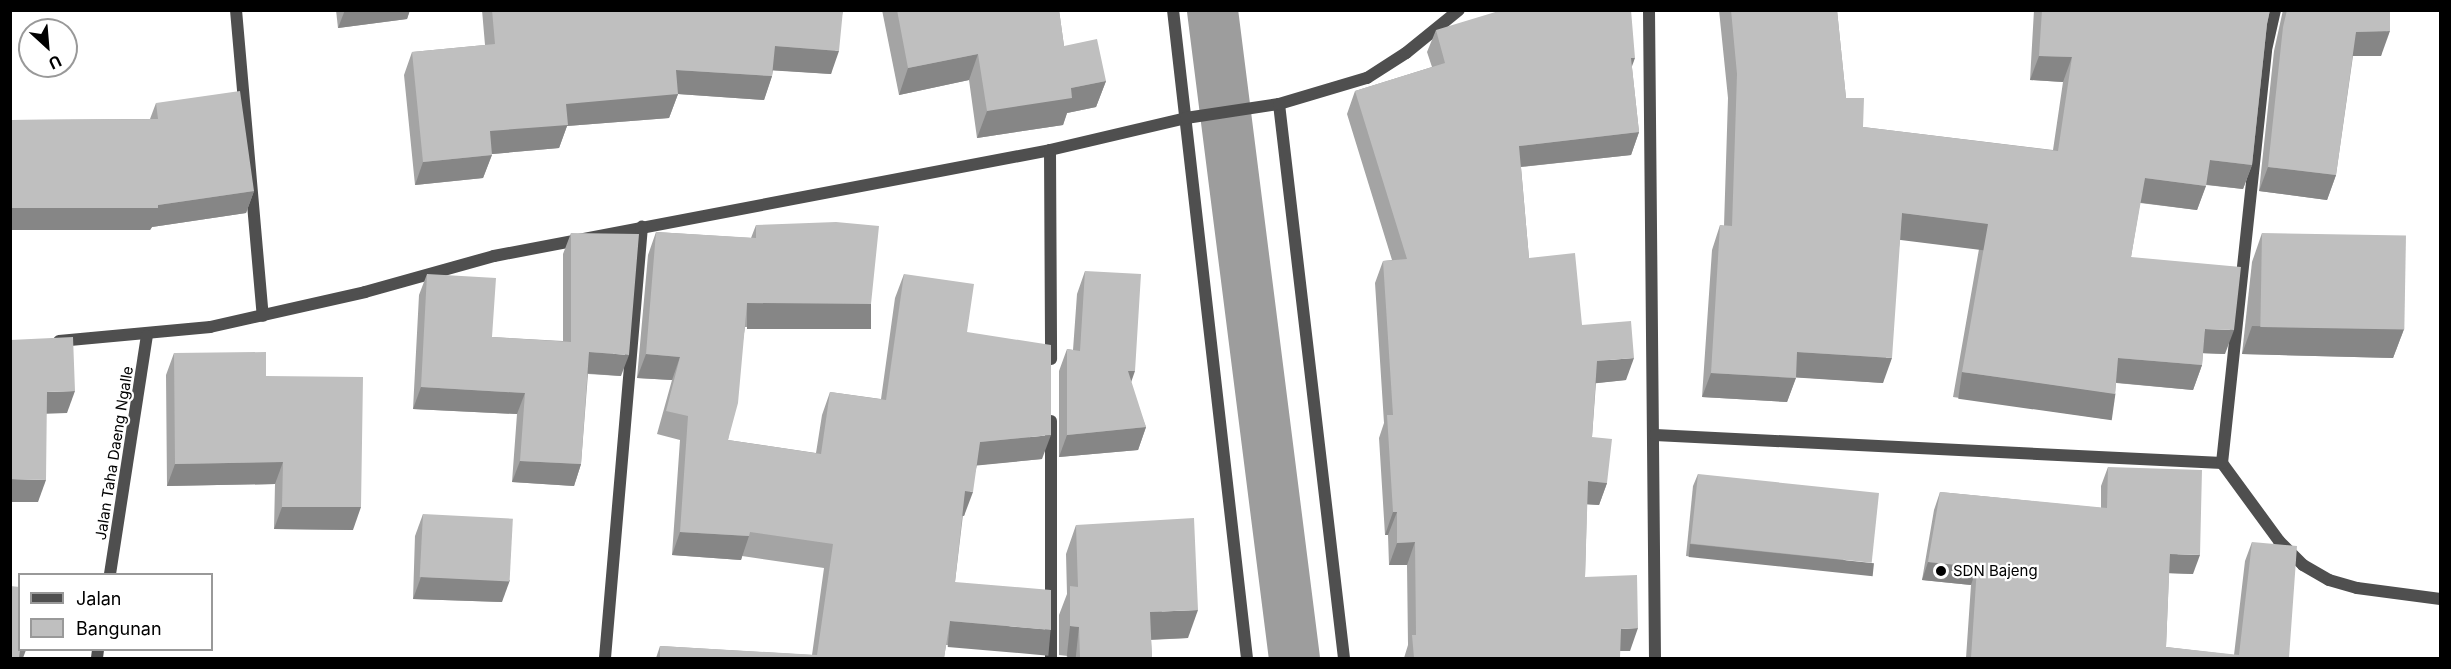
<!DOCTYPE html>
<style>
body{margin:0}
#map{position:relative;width:2451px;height:669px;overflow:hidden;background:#fff;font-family:Inter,sans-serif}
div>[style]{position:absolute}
.canal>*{height:51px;margin:-25.5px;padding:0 25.5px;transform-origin:25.5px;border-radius:25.5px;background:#9d9d9d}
.minor>*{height:12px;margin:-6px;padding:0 6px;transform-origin:6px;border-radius:6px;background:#4f4f4f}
.wall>*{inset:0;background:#a4a4a4}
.shaded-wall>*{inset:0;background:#868686;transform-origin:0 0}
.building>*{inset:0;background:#bfbfbf;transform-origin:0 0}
.dots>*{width:16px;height:16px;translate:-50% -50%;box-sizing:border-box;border:3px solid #fff;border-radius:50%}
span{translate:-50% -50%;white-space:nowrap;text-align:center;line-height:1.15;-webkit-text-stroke:4.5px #fff;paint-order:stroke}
.street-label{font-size:15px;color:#000}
.poi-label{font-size:15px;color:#000}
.left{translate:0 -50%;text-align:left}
.frame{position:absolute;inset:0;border:12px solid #000;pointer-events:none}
.legend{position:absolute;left:18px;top:573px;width:195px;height:78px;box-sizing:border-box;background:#fff;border:2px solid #999;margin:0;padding:8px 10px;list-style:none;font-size:18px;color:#000}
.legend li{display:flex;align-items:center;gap:12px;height:30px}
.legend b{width:30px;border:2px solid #999}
.north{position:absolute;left:18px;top:18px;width:60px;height:60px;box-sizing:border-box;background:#fff;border:2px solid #999;border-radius:50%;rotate:154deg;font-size:16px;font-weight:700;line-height:24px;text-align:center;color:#000}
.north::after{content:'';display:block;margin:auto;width:21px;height:27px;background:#000;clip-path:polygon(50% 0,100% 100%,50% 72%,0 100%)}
</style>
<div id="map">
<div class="canal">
<i style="left:1212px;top:10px;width:653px;rotate:82.79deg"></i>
</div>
<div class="minor">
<i style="left:236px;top:10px;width:307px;rotate:85deg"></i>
<i style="left:1173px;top:10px;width:652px;rotate:83.49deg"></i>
<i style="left:1649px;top:10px;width:648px;rotate:89.47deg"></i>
<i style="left:1279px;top:104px;width:558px;rotate:83.31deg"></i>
<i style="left:1050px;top:150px;width:209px;rotate:89.7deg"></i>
<i style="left:59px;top:341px;width:152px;rotate:-5.3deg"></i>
<i style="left:210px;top:327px;width:159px;rotate:-12.7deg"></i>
<i style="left:365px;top:292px;width:134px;rotate:-15.6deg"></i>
<i style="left:494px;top:256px;width:566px;rotate:-10.79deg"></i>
<i style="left:1050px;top:150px;width:140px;rotate:-13.2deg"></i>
<i style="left:1186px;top:118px;width:94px;rotate:-8.6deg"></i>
<i style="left:1279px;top:104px;width:92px;rotate:-16.5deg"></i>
<i style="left:1367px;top:78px;width:46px;rotate:-32.7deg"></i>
<i style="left:1406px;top:53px;width:68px;rotate:-39.1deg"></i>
<i style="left:1051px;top:421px;width:237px;rotate:90deg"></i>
<i style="left:1655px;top:435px;width:568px;rotate:2.83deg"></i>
<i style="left:2222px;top:463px;width:97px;rotate:53.8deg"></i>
<i style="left:2279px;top:541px;width:34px;rotate:45deg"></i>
<i style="left:2303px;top:565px;width:30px;rotate:30deg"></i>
<i style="left:2329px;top:580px;width:29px;rotate:16deg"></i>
<i style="left:2357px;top:588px;width:84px;rotate:7.5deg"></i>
<i style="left:2222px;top:463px;width:415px;rotate:-83.9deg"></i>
<i style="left:2266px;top:50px;width:41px;rotate:-77.3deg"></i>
<i style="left:110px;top:574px;width:241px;rotate:-81.2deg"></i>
<i style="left:97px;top:658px;width:8px;rotate:-83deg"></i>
<i style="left:605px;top:658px;width:433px;rotate:-85.1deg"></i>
</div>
<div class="wall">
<i style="clip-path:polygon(336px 10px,410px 10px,407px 19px,338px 28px)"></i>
<i style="clip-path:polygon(482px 10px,843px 10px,831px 74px,773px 70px,772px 76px,764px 100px,678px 94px,669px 118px,567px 126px,559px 148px,492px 154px,483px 178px,415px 185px,404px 75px,412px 52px,485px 45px)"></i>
<i style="clip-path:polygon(882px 10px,1059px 10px,1064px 46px,1106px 81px,1096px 107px,1067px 113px,1063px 125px,977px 138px,969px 80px,899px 95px)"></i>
<i style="clip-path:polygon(1719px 10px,1837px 10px,1846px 98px,1863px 127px,2053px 150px,2063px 82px,2030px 80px,2034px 10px,2270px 10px,2267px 24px,2252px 165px,2243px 189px,2206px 185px,2197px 210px,2140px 203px,2131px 257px,2225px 354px,2203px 353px,2202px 365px,2193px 390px,2116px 383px,2115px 394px,2106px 419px,1953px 397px,1979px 249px,1900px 239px,1883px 383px,1796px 377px,1787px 402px,1702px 397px,1712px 250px,1720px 225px,1724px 226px,1728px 98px)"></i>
<i style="clip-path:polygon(2283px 10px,2390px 10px,2381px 56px,2353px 56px,2336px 175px,2327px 200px,2259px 191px,2274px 51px)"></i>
<i style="clip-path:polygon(1436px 30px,1632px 68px,1639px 132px,1631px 155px,1521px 167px,1529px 258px,1626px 380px,1596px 383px,1592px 437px,1607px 483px,1599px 505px,1587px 504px,1585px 577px,1630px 651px,1620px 651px,1620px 658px,1404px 658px,1408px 645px,1407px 565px,1389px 565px,1388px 535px,1385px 535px,1379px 438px,1384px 423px,1375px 283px,1383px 261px,1392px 260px,1347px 114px,1355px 91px,1432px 67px,1427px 52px)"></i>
<i style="clip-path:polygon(156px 103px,254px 191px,246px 213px,152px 227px,150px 230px,10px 230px,10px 120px,150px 119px)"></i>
<i style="clip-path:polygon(756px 225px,871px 304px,863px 328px,745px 327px,728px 440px,816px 453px,822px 415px,830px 392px,881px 399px,895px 298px,904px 274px,967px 332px,1042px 459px,977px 465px,964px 516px,963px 515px,955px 582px,1043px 654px,946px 645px,944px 658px,656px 658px,660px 646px,812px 655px,824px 568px,742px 556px,741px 560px,672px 555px,680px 440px,657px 434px,672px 380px,637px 378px,648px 255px,656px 232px,751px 238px)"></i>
<i style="clip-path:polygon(571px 233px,621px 376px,588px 374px,581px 464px,574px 486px,512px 482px,517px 414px,413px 409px,419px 295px,427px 274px,492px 337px,563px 341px,563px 254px)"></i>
<i style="clip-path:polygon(2262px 233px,2404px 329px,2393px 358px,2242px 354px,2252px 262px)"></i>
<i style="clip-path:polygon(1085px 271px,1146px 427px,1138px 450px,1059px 457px,1059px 371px,1067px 349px,1073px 350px,1077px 294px)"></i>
<i style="clip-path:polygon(174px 353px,266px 376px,353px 530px,274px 529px,275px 484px,167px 486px,166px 375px)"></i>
<i style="clip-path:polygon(2108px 467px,2193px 574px,2169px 573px,2166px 647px,2234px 655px,2245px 561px,2252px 542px,2289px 658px,1966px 658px,1971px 585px,1922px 580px,1934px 510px,1940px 492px,2101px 508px,2101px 486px)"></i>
<i style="clip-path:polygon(1698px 474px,1870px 575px,1686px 556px,1693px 486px)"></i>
<i style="clip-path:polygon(423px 514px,502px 602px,413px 599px,415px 536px)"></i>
<i style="clip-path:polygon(1076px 525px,1188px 638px,1151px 640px,1152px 658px,1068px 658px,1068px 656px,1059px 655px,1059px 615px,1067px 594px,1066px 554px)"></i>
</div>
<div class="shaded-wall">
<i style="clip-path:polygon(345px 10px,410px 10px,407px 19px,338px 28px)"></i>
<i style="clip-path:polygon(2390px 31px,2381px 56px,2347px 56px,2356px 32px)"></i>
<i style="clip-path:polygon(775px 46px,839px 51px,831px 74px,766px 70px)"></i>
<i style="clip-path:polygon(978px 54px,969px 80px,899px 95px,908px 68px)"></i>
<i style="clip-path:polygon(2039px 56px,2072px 57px,2063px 82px,2030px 80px)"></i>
<i style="clip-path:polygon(1631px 58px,1635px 58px,1627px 80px)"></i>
<i style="clip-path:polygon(676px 70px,772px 76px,764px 100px,678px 94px,669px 118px,567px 126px,559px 148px,481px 155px,490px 131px,566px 104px)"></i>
<i style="clip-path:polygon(1106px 81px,1096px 107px,1067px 113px,1063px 125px,977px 138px,987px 111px,1071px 88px)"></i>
<i style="clip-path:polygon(1639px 132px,1631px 155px,1510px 168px,1519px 146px)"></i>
<i style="clip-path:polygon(492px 155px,483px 178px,415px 185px,423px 162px)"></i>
<i style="clip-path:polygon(2210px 160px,2252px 165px,2243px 189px,2201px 184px)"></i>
<i style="clip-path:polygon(2268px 167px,2336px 175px,2327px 200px,2259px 191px)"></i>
<i style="clip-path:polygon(2145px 178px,2206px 186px,2197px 210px,2136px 202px)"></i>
<i style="clip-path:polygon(254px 191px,246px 213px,152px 227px,150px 230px,10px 230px,10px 208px,158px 205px)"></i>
<i style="left:1902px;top:213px;width:87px;height:27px;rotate:7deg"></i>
<i style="left:747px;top:303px;width:124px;height:26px"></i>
<i style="clip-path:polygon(2252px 326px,2404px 329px,2393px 358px,2242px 354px)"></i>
<i style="clip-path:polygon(2205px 329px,2234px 330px,2225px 354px,2197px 353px)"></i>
<i style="clip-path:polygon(589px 352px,629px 355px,621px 376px,582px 373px)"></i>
<i style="clip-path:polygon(1797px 352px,1892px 358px,1883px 383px,1788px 377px)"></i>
<i style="clip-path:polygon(646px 354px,680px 357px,672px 380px,637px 378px)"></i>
<i style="clip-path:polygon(1634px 358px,1626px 380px,1589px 384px,1597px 361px)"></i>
<i style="clip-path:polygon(2118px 358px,2202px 365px,2193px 390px,2109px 382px)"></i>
<i style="clip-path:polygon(1128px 371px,1135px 371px,1127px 394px)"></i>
<i style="left:1962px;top:372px;width:155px;height:27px;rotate:8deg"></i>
<i style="clip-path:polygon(1711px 373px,1796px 378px,1787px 402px,1702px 397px)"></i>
<i style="clip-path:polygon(421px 387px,525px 393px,517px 414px,413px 409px)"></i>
<i style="clip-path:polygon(75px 391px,67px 413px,39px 414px,47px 392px)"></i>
<i style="clip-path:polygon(1146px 427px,1138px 450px,1059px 457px,1067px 435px)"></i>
<i style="clip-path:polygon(1051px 435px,1042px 459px,972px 466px,980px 442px)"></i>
<i style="clip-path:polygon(520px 461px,581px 464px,574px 486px,512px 482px)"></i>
<i style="clip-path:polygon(283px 462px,275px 484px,167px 486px,175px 464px)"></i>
<i style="clip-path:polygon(10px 479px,46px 480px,38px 502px,10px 502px)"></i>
<i style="clip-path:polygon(1588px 481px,1607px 483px,1599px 505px,1580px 504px)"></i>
<i style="clip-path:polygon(965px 491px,973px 492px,964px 516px,957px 515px)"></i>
<i style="clip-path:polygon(282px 507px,361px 507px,353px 530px,274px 529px)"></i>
<i style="clip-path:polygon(1393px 512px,1397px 512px,1388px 535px,1385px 535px)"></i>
<i style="clip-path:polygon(680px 532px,749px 536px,741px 560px,672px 555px)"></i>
<i style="clip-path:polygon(1415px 542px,1407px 565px,1389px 565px,1397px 543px)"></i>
<i style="left:1690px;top:544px;width:185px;height:13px;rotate:6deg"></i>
<i style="clip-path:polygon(2170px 554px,2200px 555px,2193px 574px,2163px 573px)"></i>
<i style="clip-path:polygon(1928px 562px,1977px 567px,1971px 585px,1922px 580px)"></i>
<i style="clip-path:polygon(421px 577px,510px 580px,502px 602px,413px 599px)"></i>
<i style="clip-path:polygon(1198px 610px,1188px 638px,1140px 640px,1150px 612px)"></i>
<i style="left:950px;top:621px;width:101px;height:26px;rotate:5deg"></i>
<i style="left:1070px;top:626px;width:9px;height:31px;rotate:6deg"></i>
<i style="clip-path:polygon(1638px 628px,1630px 651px,1612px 651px,1621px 629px)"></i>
<i style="clip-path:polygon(20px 650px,26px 650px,23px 658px,16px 658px)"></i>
</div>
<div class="building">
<i style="clip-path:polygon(492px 10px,843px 10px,839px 51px,775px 46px,772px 76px,676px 70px,678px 94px,566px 104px,568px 125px,490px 131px,492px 155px,423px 162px,412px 52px,495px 44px)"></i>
<i style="clip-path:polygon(897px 10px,1059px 10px,1064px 46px,1097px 39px,1106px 81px,1071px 88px,1072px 98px,987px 111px,978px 54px,908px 68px)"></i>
<i style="clip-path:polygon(1502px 10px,1631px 10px,1635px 58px,1631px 58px,1639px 132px,1519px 146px,1529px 258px,1575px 253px,1582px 325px,1631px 321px,1634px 358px,1597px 361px,1592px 437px,1612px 439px,1607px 483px,1588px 481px,1585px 577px,1637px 575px,1638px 628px,1621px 629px,1620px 658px,1414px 658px,1412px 635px,1416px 635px,1415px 542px,1397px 543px,1397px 512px,1393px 512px,1387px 415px,1393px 415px,1383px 261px,1407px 259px,1355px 91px,1445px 63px,1436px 30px)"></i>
<i style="clip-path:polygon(1731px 10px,1837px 10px,1846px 98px,1864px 98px,1863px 127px,2058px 151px,2072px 57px,2039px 56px,2042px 10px,2270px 10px,2267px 24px,2252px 165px,2210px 160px,2206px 186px,2145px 178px,2131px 257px,2241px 267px,2234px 330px,2205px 329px,2202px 365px,2118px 358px,2115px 394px,1962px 372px,1988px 224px,1902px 213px,1892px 358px,1797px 352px,1796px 378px,1711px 373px,1720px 225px,1732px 226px,1737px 74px)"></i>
<i style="clip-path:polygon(2287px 10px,2390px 10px,2390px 31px,2356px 32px,2336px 175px,2268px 167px,2283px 27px)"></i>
<i style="clip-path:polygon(240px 91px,254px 191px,158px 205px,158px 208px,10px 208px,10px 120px,158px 119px,156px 103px)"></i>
<i style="clip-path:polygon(836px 222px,879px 226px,871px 304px,747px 303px,738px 403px,728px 440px,821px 454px,830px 392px,886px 400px,904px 274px,974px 284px,967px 332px,1051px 345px,1051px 435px,980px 442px,973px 492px,965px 491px,955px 582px,1051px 590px,1051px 630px,950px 621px,944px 658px,660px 658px,660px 646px,817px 655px,833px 544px,750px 532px,749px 536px,680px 532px,688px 416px,666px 411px,680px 357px,646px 354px,656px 232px,756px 238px,756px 225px)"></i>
<i style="clip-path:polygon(571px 233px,639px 234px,629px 355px,589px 352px,581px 464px,520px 461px,525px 393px,421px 387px,427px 274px,496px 278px,492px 337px,571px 342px)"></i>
<i style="left:2262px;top:233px;width:144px;height:94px;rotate:1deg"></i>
<i style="clip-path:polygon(1085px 271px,1141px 274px,1135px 371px,1128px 371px,1146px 427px,1067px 435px,1067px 349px,1080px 351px)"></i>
<i style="clip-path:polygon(73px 337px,75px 391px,47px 392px,46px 480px,10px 479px,10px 340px)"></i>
<i style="clip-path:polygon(266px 352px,266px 376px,363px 377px,361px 507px,282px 507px,283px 462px,175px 464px,174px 353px)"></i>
<i style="clip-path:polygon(2108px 467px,2202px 470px,2200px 555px,2170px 554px,2166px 647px,2239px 655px,2252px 542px,2297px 546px,2289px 658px,1971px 658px,1977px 567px,1928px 562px,1940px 492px,2107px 508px)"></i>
<i style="left:1698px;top:474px;width:182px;height:70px;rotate:6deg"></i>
<i style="left:423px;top:514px;width:90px;height:63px;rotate:3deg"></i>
<i style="clip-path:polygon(1194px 518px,1198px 610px,1150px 612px,1152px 658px,1080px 658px,1079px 627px,1070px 626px,1070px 586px,1078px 587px,1076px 525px)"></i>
<i style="clip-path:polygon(10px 586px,20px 587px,20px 650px,26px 650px,20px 650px,19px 658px,10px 658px)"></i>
</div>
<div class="dots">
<i style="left:1941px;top:571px;background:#000"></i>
</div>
<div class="street-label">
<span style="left:114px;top:453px;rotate:-81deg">Jalan Taha Daeng Ngalle</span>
</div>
<div class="poi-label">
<span class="left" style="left:1953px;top:571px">SDN Bajeng</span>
</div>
<div class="frame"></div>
<ul class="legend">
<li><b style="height:8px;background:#4f4f4f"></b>Jalan</li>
<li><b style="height:16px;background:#bfbfbf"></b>Bangunan</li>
</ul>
<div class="north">U</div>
</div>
